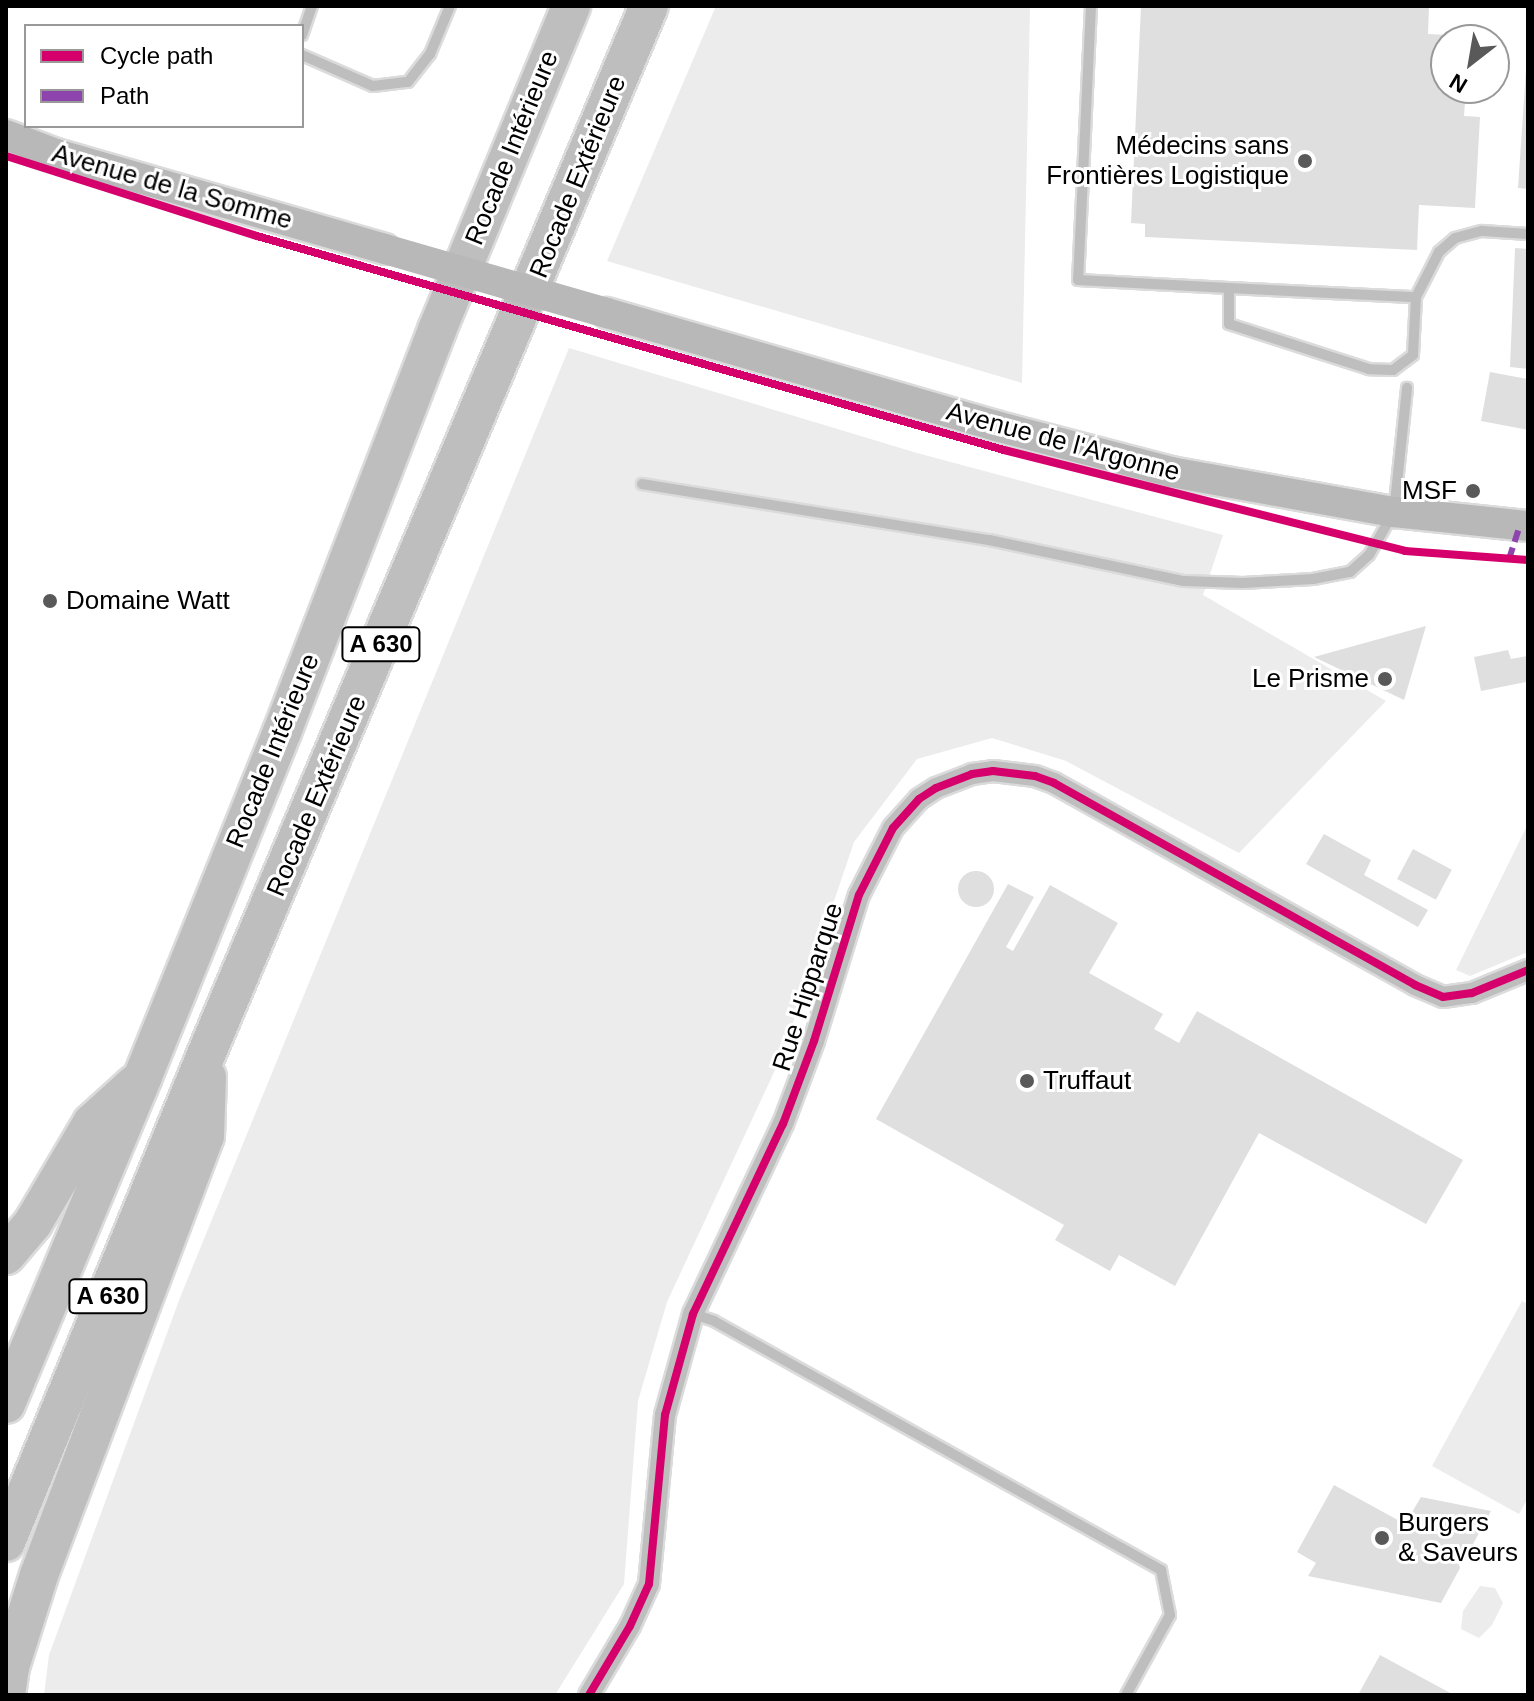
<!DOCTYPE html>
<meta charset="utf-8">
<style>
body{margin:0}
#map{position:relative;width:1534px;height:1701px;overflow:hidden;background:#fff;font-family:Arial,sans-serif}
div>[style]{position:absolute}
.green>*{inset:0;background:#ececec}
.building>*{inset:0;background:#dfdfdf;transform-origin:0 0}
.round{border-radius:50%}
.roads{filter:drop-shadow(2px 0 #dbdbdb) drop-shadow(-2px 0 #dbdbdb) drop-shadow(0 2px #dbdbdb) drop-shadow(0 -2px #dbdbdb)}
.service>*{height:10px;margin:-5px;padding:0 5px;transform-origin:5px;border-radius:5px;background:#bebebe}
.minor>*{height:20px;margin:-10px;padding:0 10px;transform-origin:10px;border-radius:10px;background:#bebebe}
.secondary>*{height:30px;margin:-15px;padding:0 15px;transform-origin:15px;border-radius:15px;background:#b8b8b8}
.motorway>*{height:38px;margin:-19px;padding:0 19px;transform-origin:19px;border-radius:19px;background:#bebebe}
.secondary-bridge>*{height:30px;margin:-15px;padding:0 15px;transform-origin:15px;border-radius:15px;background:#b8b8b8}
.quiet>*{height:6px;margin-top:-3px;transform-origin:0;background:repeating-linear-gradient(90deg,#8e44ad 0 12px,transparent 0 18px)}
.cycleway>*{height:8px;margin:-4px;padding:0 4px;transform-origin:4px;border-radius:4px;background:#d6006c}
.dots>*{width:22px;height:22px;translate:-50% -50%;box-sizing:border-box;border:4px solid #fff;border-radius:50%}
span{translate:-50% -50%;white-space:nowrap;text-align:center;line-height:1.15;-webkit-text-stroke:6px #fff;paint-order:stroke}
.shield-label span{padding:2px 6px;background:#fff;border:2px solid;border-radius:6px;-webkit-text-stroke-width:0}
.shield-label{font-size:24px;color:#000;font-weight:700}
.poi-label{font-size:26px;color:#000}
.right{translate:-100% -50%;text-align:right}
.left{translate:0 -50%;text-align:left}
.street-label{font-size:26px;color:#000}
.frame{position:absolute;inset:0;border:8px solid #000;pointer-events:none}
.legend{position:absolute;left:24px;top:24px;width:280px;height:104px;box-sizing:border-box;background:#fff;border:2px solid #999;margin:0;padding:10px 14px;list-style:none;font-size:24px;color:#000}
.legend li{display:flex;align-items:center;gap:16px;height:40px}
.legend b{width:40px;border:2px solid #999}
.north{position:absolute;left:1430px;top:24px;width:80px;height:80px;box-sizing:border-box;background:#fff;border:2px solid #999;border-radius:50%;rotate:211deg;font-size:22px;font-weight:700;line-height:32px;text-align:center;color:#000}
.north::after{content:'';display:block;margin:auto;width:28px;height:36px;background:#595959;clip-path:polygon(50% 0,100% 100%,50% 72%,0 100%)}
</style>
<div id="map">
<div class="green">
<i style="clip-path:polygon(716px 6px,1030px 6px,1022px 383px,607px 261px)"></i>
<i style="clip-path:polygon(569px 348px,917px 453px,1223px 535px,1203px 595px,1386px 701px,1239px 853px,1066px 761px,992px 738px,917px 759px,854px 842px,782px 1055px,667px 1302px,638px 1401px,624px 1584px,555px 1695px,44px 1695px,49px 1655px,181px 1295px)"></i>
<i style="clip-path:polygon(1528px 824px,1528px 952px,1470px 976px,1456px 970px)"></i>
<i style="clip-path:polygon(1522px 1301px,1528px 1304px,1528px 1498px,1519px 1514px,1432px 1466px)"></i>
<i style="clip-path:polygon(1480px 1586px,1495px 1588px,1503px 1603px,1492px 1625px,1479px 1638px,1461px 1629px,1463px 1611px)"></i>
</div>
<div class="building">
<i style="clip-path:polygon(1141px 6px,1429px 6px,1428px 34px,1468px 36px,1468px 40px,1446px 40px,1446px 88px,1466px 88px,1464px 116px,1480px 117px,1475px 208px,1419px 205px,1417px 250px,1145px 237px,1145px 224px,1131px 223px)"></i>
<i style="clip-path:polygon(1526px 70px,1528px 71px,1528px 189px,1518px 188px)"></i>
<i style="clip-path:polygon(1515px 248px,1528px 249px,1528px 369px,1510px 367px)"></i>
<i style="clip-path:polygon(1490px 372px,1528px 379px,1528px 430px,1481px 421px)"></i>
<i style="clip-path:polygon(1426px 626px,1404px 700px,1314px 657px)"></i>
<i style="clip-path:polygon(1508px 650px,1511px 659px,1528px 656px,1528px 687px,1526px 682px,1481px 691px,1474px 657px)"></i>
<i style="clip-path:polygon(1324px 834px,1371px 860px,1364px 875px,1428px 910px,1418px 927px,1306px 864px)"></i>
<i style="left:1413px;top:849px;width:44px;height:34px;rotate:28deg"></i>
<i class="round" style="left:958px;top:871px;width:36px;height:36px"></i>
<i style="clip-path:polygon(1008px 884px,1034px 897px,1006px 947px,1013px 951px,1050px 885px,1118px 923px,1089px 973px,1163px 1014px,1154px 1029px,1179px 1043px,1197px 1011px,1463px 1160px,1426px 1224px,1259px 1133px,1175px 1286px,1119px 1255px,1110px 1271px,1055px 1240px,1064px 1225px,876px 1119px)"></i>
<i style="clip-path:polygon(1334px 1485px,1405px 1524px,1421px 1497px,1491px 1511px,1441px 1603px,1308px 1576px,1316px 1563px,1297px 1552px)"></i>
<i style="clip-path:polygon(1380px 1655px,1454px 1695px,1358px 1695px)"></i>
</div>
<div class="roads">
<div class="service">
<i style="left:1091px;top:6px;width:274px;rotate:92.7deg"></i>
<i style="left:1078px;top:280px;width:151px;rotate:3deg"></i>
<i style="left:1229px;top:288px;width:187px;rotate:2.8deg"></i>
<i style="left:1416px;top:297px;width:58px;rotate:93deg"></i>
<i style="left:1413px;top:355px;width:25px;rotate:143deg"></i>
<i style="left:1393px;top:370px;width:24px;rotate:-178deg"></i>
<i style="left:1369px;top:369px;width:147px;rotate:-162.2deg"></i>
<i style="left:1229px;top:324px;width:36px;rotate:-90deg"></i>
<i style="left:302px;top:35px;width:31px;rotate:-71deg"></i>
<i style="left:302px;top:55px;width:77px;rotate:23.6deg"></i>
<i style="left:373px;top:86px;width:35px;rotate:-7deg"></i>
<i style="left:408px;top:82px;width:36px;rotate:-52deg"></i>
<i style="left:430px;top:54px;width:52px;rotate:-67.4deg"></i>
<i style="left:1416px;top:297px;width:51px;rotate:-62.9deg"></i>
<i style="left:1439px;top:252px;width:21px;rotate:-41deg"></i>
<i style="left:1455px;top:238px;width:28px;rotate:-15deg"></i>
<i style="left:1482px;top:231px;width:46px;rotate:3.7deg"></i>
<i style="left:642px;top:484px;width:351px;rotate:9.2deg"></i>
<i style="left:989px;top:540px;width:199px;rotate:11.9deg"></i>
<i style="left:1184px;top:581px;width:59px;rotate:1.9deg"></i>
<i style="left:1243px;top:583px;width:70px;rotate:-3.3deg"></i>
<i style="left:1313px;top:579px;width:38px;rotate:-11deg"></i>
<i style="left:1350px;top:572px;width:25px;rotate:-42deg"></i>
<i style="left:1369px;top:555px;width:50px;rotate:-59.8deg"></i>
<i style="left:1394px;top:512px;width:125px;rotate:-84deg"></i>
<i style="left:693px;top:1314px;width:22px;rotate:18deg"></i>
<i style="left:714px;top:1321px;width:512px;rotate:29.12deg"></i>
<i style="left:1161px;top:1570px;width:46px;rotate:78.7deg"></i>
<i style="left:1170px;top:1615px;width:91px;rotate:118.8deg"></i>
</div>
<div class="minor">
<i style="left:589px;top:1695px;width:80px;rotate:-59.3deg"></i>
<i style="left:630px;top:1626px;width:46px;rotate:-65.7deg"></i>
<i style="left:649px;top:1584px;width:170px;rotate:-84.6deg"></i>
<i style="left:665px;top:1415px;width:105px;rotate:-74.5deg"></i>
<i style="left:693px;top:1314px;width:210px;rotate:-64.7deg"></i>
<i style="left:783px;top:1124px;width:89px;rotate:-69.5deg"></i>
<i style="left:814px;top:1041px;width:153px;rotate:-72.9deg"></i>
<i style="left:859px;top:895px;width:75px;rotate:-63.1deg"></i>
<i style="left:893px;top:828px;width:39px;rotate:-48deg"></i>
<i style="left:919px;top:799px;width:20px;rotate:-33deg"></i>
<i style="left:936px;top:788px;width:39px;rotate:-21deg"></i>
<i style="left:972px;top:774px;width:21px;rotate:-8deg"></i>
<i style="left:993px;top:771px;width:42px;rotate:6.8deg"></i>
<i style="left:1035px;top:776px;width:20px;rotate:20deg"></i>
<i style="left:1054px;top:783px;width:414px;rotate:29.2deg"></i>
<i style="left:1415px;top:985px;width:30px;rotate:23deg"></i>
<i style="left:1443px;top:997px;width:29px;rotate:-8deg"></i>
<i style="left:1472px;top:993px;width:61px;rotate:-22.3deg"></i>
</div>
<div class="secondary">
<i style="left:6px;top:135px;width:53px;rotate:20.8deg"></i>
<i style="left:56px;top:154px;width:342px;rotate:16.1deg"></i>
<i style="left:607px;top:313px;width:405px;rotate:16.2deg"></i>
<i style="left:996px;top:426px;width:181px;rotate:14.7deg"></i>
<i style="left:1171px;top:472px;width:227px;rotate:10.2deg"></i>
<i style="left:1394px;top:512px;width:135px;rotate:6deg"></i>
</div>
<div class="motorway">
<i style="left:6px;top:1255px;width:42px;rotate:-49.8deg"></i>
<i style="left:33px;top:1223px;width:116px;rotate:-59.5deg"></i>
<i style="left:92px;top:1123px;width:58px;rotate:-42.2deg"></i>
<i style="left:6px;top:1404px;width:355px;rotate:-67.3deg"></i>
<i style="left:143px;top:1076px;width:371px;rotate:-68deg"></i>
<i style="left:282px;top:732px;width:431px;rotate:-68.9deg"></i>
<i style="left:437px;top:330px;width:351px;rotate:-67.5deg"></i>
<i style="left:6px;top:1542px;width:532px;rotate:-67.68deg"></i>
<i style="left:208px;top:1050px;width:1133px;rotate:-67.1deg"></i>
<i style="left:6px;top:1695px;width:28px;rotate:-82deg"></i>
<i style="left:10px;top:1667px;width:96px;rotate:-72.5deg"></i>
<i style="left:39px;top:1575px;width:469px;rotate:-69.3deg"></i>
<i style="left:205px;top:1136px;width:59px;rotate:-88.1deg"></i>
</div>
</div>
<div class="secondary-bridge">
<i style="left:385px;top:249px;width:231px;rotate:16.1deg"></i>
</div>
<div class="quiet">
<i style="left:1509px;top:559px;width:36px;rotate:-72deg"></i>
</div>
<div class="cycleway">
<i style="left:6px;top:156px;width:263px;rotate:17.7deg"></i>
<i style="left:257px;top:236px;width:777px;rotate:15.99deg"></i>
<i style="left:1004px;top:450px;width:414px;rotate:14.1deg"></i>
<i style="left:1405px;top:551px;width:123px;rotate:4.2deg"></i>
<i style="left:589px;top:1695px;width:80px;rotate:-59.3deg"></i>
<i style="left:630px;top:1626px;width:46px;rotate:-65.7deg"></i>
<i style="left:649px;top:1584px;width:170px;rotate:-84.6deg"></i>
<i style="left:665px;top:1415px;width:105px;rotate:-74.5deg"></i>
<i style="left:693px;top:1314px;width:210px;rotate:-64.7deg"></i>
<i style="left:783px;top:1124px;width:89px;rotate:-69.5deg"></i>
<i style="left:814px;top:1041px;width:153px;rotate:-72.9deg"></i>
<i style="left:859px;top:895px;width:75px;rotate:-63.1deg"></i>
<i style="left:893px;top:828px;width:39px;rotate:-48deg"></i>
<i style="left:919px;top:799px;width:20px;rotate:-33deg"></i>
<i style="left:936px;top:788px;width:39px;rotate:-21deg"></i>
<i style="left:972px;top:774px;width:21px;rotate:-8deg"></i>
<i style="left:993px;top:771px;width:42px;rotate:6.8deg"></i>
<i style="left:1035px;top:776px;width:20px;rotate:20deg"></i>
<i style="left:1054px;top:783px;width:414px;rotate:29.2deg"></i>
<i style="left:1415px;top:985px;width:30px;rotate:23deg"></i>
<i style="left:1443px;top:997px;width:29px;rotate:-8deg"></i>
<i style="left:1472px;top:993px;width:61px;rotate:-22.3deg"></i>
</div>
<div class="dots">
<i style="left:1305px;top:161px;background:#595959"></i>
<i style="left:1473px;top:491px;background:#595959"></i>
<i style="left:50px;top:601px;background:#595959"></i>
<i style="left:1385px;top:679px;background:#595959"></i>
<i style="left:1027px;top:1081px;background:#595959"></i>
<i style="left:1382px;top:1538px;background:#595959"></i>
</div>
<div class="shield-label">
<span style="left:381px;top:644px">A 630</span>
<span style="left:108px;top:1296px">A 630</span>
</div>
<div class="poi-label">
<span class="right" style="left:1289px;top:161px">Médecins sans<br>Frontières Logistique</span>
<span class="right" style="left:1457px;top:491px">MSF</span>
<span class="left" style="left:66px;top:601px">Domaine Watt</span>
<span class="right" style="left:1369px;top:679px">Le Prisme</span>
<span class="left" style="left:1043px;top:1081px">Truffaut</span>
<span class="left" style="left:1398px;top:1538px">Burgers<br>&amp; Saveurs</span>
</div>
<div class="street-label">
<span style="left:512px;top:148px;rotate:-68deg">Rocade Intérieure</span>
<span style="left:578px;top:177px;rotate:-68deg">Rocade Extérieure</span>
<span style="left:172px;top:187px;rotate:16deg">Avenue de la Somme</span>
<span style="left:1063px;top:442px;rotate:15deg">Avenue de l'Argonne</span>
<span style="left:273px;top:751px;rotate:-68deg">Rocade Intérieure</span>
<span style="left:317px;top:796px;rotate:-67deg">Rocade Extérieure</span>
<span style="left:808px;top:987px;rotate:-72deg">Rue Hipparque</span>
</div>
<div class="frame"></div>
<ul class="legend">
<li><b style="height:10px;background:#d6006c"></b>Cycle path</li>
<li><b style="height:10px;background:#8e44ad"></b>Path</li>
</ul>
<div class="north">N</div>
</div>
